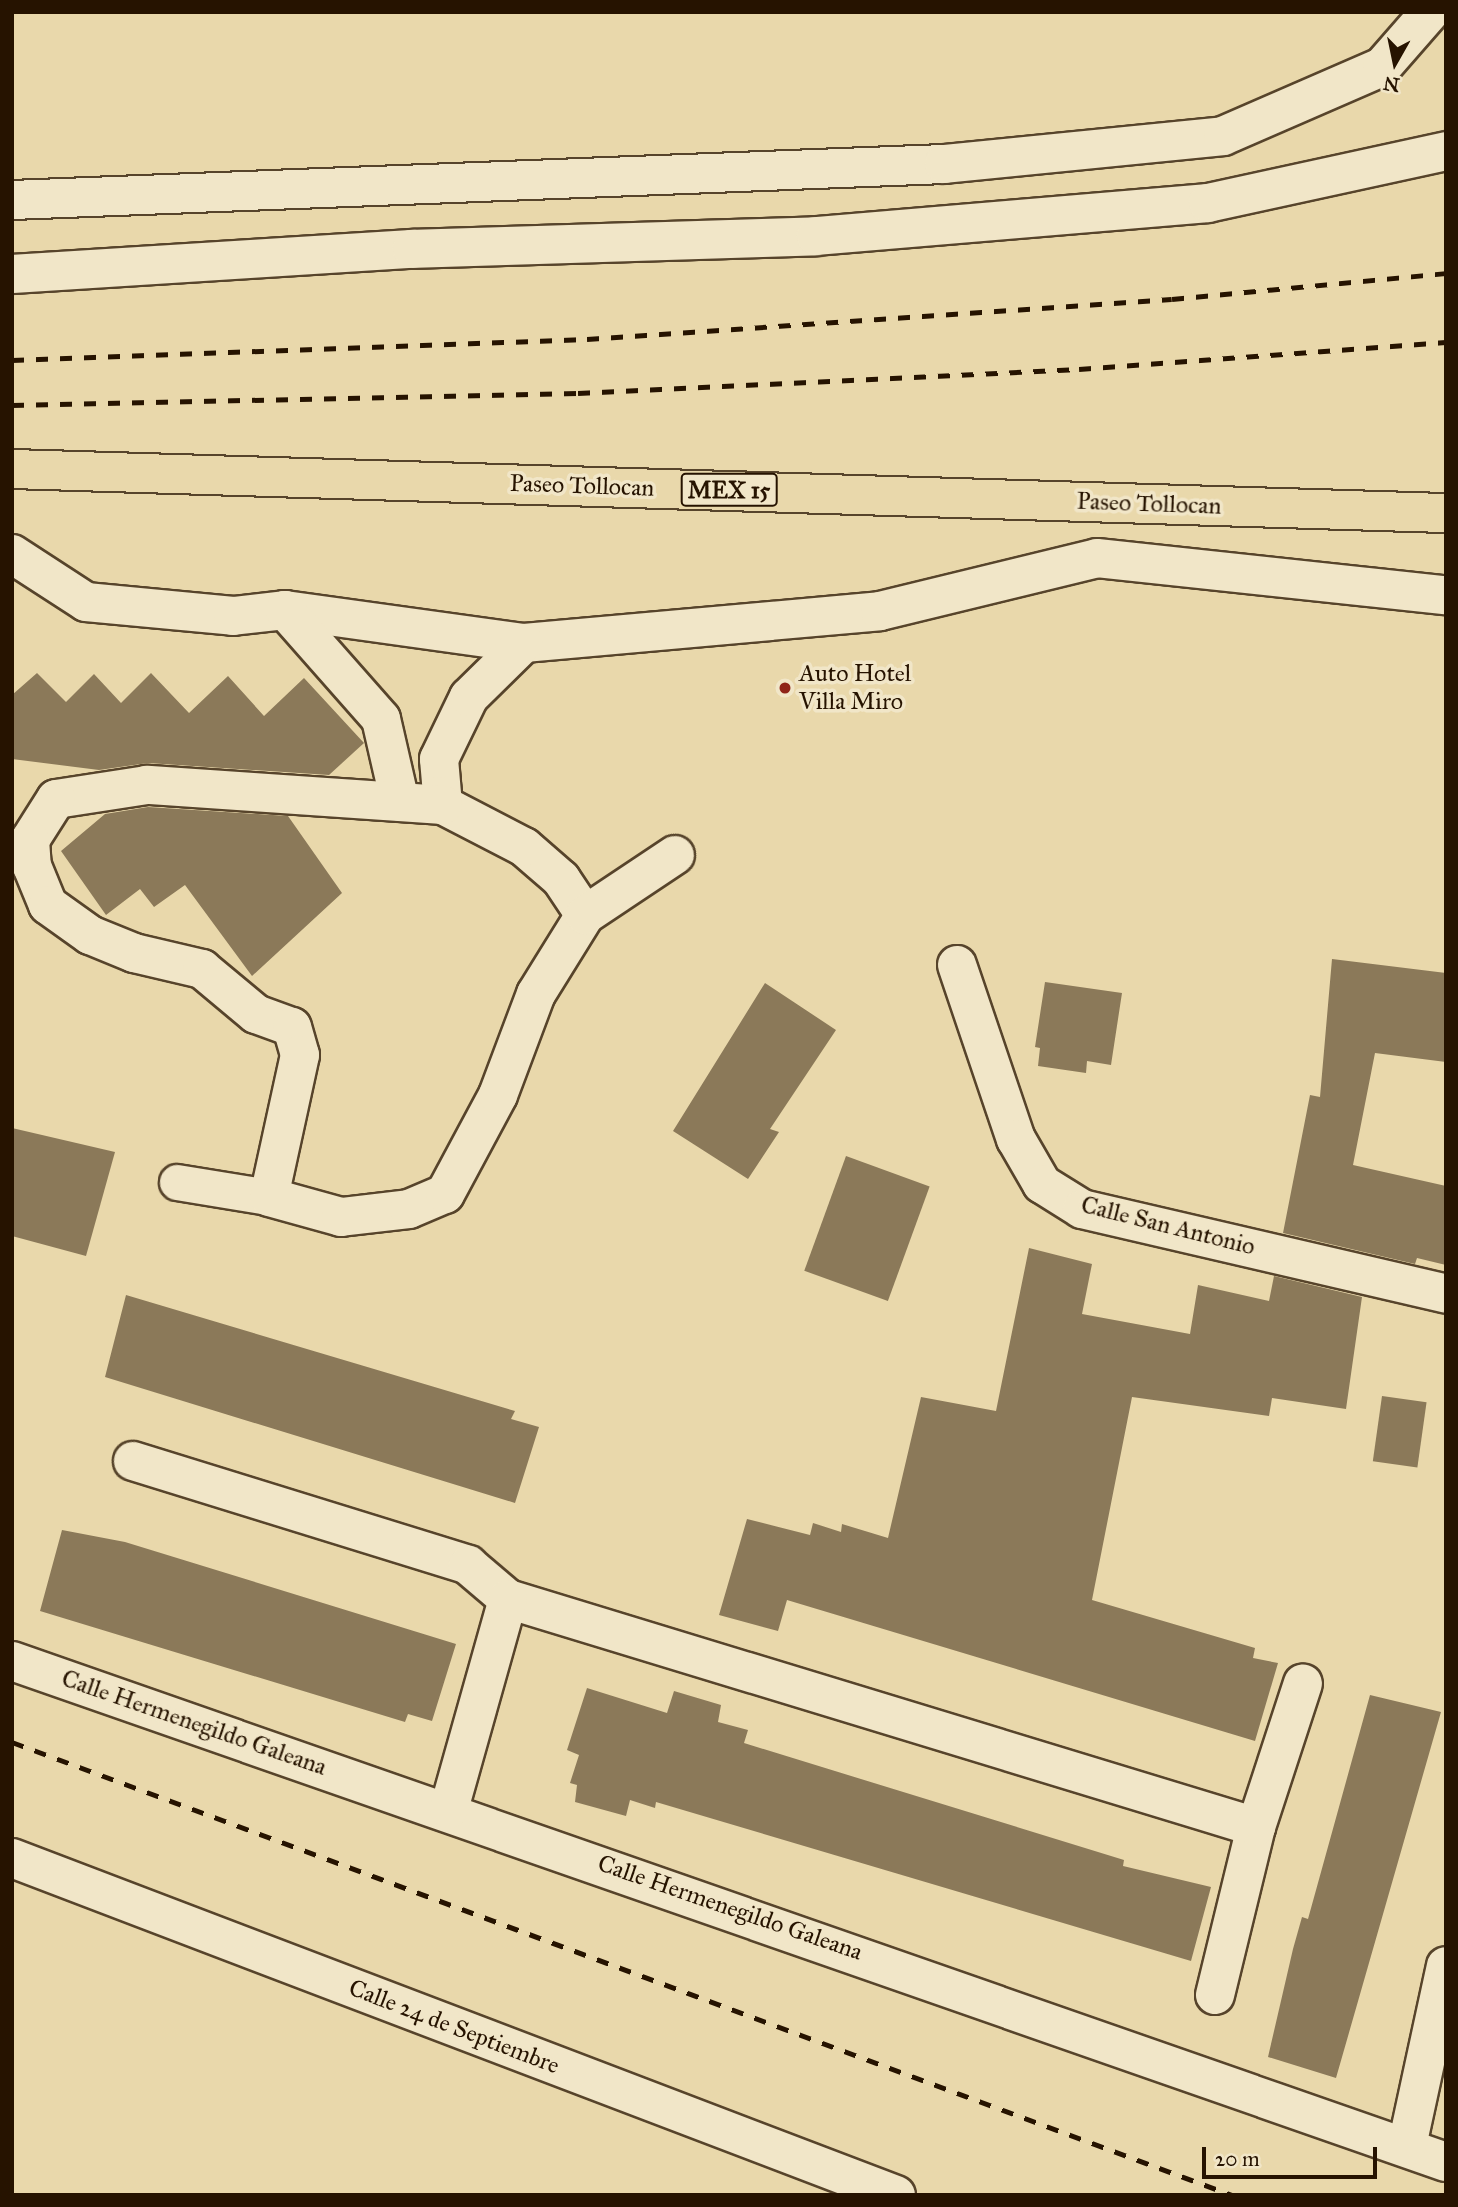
<!DOCTYPE html>
<style>
body{margin:0}
#map{position:relative;width:1458px;height:2207px;overflow:hidden;background:#e9d8ab;font-family:"IM FELL Great Primer",serif}
div>[style]{position:absolute}
.building>*{inset:0;background:#8b7959;transform-origin:0 0}
.roads{filter:drop-shadow(2px 0 #57442b) drop-shadow(-2px 0 #57442b) drop-shadow(0 2px #57442b) drop-shadow(0 -2px #57442b)}
.lane>*{height:35px;margin:-17.5px;padding:0 17.5px;transform-origin:17.5px;border-radius:17.5px;background:#f1e6c8}
.street>*{height:38px;margin:-19px;padding:0 19px;transform-origin:19px;border-radius:19px;background:#f1e6c8}
.highway>*{height:38px;margin:-19px;padding:0 19px;transform-origin:19px;border-radius:19px;background:#e9d8ab}
.rail>*{height:5px;margin-top:-2.5px;transform-origin:0;background:repeating-linear-gradient(90deg,#261300 0 12px,transparent 0 24px)}
.dots>*{width:19px;height:19px;translate:-50% -50%;box-sizing:border-box;border:4px solid #f1e6c8;border-radius:50%}
span{translate:-50% -50%;white-space:nowrap;text-align:center;line-height:1.15;-webkit-text-stroke:7px #f1e6c8;paint-order:stroke}
.shield-label span{padding:2px 5px;background:#f1e6c8;border:2px solid;border-radius:5px;-webkit-text-stroke-width:0}
.shield-label{font-size:23px;color:#261300;font-weight:700}
.street-label{font-size:24px;color:#261300}
.poi-label{font-size:24px;color:#261300}
.left{translate:0 -50%;text-align:left}
.frame{position:absolute;inset:0;border:14px solid #261300;pointer-events:none}
.north{position:absolute;left:1360px;top:28px;width:70px;height:70px;-webkit-text-stroke:5px #f1e6c8;paint-order:stroke;rotate:189deg;font-size:19px;font-weight:700;line-height:28px;text-align:center;color:#261300}
.north::after{content:'';display:block;margin:auto;width:24px;height:32px;background:#261300;clip-path:polygon(50% 0,100% 100%,50% 72%,0 100%)}
.scale{position:absolute;left:1202px;top:2147px;width:175px;height:32px;box-sizing:border-box;border:4px solid #261300;border-top:0;padding-left:9px;font-size:21px;line-height:24px;white-space:nowrap;color:#261300;-webkit-text-stroke:5px #f1e6c8;paint-order:stroke}
</style>
<div id="map">
<div class="building">
<i style="clip-path:polygon(37px 673px,66px 702px,94px 674px,121px 703px,151px 673px,189px 713px,228px 676px,264px 716px,304px 678px,364px 743px,329px 775px,148px 763px,99px 770px,12px 759px,12px 695px)"></i>
<i style="clip-path:polygon(148px 807px,288px 816px,342px 893px,252px 976px,185px 885px,154px 907px,140px 889px,106px 915px,61px 851px,105px 814px)"></i>
<i style="clip-path:polygon(1332px 959px,1446px 973px,1446px 1062px,1375px 1053px,1353px 1165px,1446px 1186px,1446px 1265px,1417px 1258px,1415px 1264px,1283px 1233px,1310px 1095px,1320px 1097px)"></i>
<i style="clip-path:polygon(1045px 982px,1122px 993px,1111px 1065px,1087px 1061px,1086px 1073px,1038px 1066px,1040px 1048px,1035px 1047px)"></i>
<i style="clip-path:polygon(765px 983px,836px 1030px,770px 1129px,779px 1132px,748px 1179px,673px 1131px)"></i>
<i style="clip-path:polygon(12px 1128px,115px 1152px,86px 1256px,12px 1236px)"></i>
<i style="left:846px;top:1156px;width:89px;height:122px;rotate:20deg"></i>
<i style="clip-path:polygon(1029px 1248px,1092px 1264px,1082px 1314px,1190px 1334px,1198px 1285px,1269px 1301px,1274px 1276px,1362px 1297px,1346px 1409px,1272px 1398px,1269px 1416px,1132px 1397px,1092px 1600px,1255px 1648px,1253px 1658px,1278px 1663px,1255px 1741px,787px 1600px,778px 1631px,719px 1615px,747px 1519px,810px 1535px,813px 1523px,841px 1532px,842px 1524px,888px 1538px,921px 1397px,996px 1411px)"></i>
<i style="clip-path:polygon(126px 1295px,515px 1411px,511px 1419px,539px 1427px,515px 1503px,105px 1377px)"></i>
<i style="left:1382px;top:1396px;width:45px;height:66px;rotate:8deg"></i>
<i style="clip-path:polygon(62px 1530px,125px 1542px,456px 1644px,432px 1721px,408px 1714px,405px 1722px,40px 1611px)"></i>
<i style="clip-path:polygon(587px 1688px,667px 1713px,674px 1691px,721px 1705px,718px 1722px,748px 1730px,744px 1743px,1124px 1860px,1123px 1866px,1211px 1887px,1191px 1961px,656px 1802px,655px 1808px,630px 1800px,626px 1816px,575px 1802px,577px 1785px,570px 1783px,579px 1755px,567px 1750px)"></i>
<i style="clip-path:polygon(1370px 1695px,1441px 1712px,1336px 2078px,1268px 2057px,1293px 1949px,1302px 1917px,1308px 1919px)"></i>
</div>
<div class="roads">
<div class="lane">
<i style="left:177px;top:1182px;width:93px;rotate:9.3deg"></i>
</div>
<div class="street">
<i style="left:12px;top:200px;width:933px;rotate:-2.21deg"></i>
<i style="left:944px;top:164px;width:280px;rotate:-5.7deg"></i>
<i style="left:1223px;top:136px;width:173px;rotate:-23.5deg"></i>
<i style="left:1382px;top:67px;width:73px;rotate:-48.9deg"></i>
<i style="left:12px;top:274px;width:401px;rotate:-3.6deg"></i>
<i style="left:412px;top:249px;width:404px;rotate:-1.8deg"></i>
<i style="left:816px;top:236px;width:393px;rotate:-4.8deg"></i>
<i style="left:1208px;top:203px;width:244px;rotate:-12.3deg"></i>
<i style="left:12px;top:554px;width:88px;rotate:33deg"></i>
<i style="left:86px;top:602px;width:148px;rotate:5.4deg"></i>
<i style="left:233px;top:616px;width:52px;rotate:-6.6deg"></i>
<i style="left:285px;top:610px;width:241px;rotate:7.9deg"></i>
<i style="left:524px;top:643px;width:357px;rotate:-5.1deg"></i>
<i style="left:880px;top:611px;width:223px;rotate:-13.7deg"></i>
<i style="left:1097px;top:558px;width:351px;rotate:6.1deg"></i>
<i style="left:285px;top:610px;width:145px;rotate:48.6deg"></i>
<i style="left:381px;top:719px;width:85px;rotate:77.1deg"></i>
<i style="left:443px;top:805px;width:46px;rotate:-95deg"></i>
<i style="left:439px;top:759px;width:69px;rotate:-64.2deg"></i>
<i style="left:469px;top:697px;width:77px;rotate:-44.5deg"></i>
<i style="left:585px;top:915px;width:43px;rotate:-123.7deg"></i>
<i style="left:561px;top:879px;width:49px;rotate:-139.1deg"></i>
<i style="left:524px;top:847px;width:91px;rotate:-152.6deg"></i>
<i style="left:443px;top:805px;width:297px;rotate:-176.1deg"></i>
<i style="left:147px;top:785px;width:92px;rotate:171.3deg"></i>
<i style="left:56px;top:799px;width:49px;rotate:122.4deg"></i>
<i style="left:30px;top:840px;width:26px;rotate:86deg"></i>
<i style="left:32px;top:866px;width:42px;rotate:67.7deg"></i>
<i style="left:48px;top:905px;width:52px;rotate:35.5deg"></i>
<i style="left:90px;top:935px;width:48px;rotate:22.2deg"></i>
<i style="left:134px;top:953px;width:70px;rotate:13.2deg"></i>
<i style="left:202px;top:969px;width:70px;rotate:39.8deg"></i>
<i style="left:256px;top:1014px;width:38px;rotate:20deg"></i>
<i style="left:292px;top:1027px;width:29px;rotate:74deg"></i>
<i style="left:300px;top:1055px;width:145px;rotate:102.3deg"></i>
<i style="left:269px;top:1197px;width:75px;rotate:15.5deg"></i>
<i style="left:341px;top:1217px;width:68px;rotate:-6.7deg"></i>
<i style="left:409px;top:1209px;width:39px;rotate:-23deg"></i>
<i style="left:445px;top:1194px;width:112px;rotate:-61.8deg"></i>
<i style="left:498px;top:1095px;width:108px;rotate:-69.4deg"></i>
<i style="left:536px;top:994px;width:93px;rotate:-58.2deg"></i>
<i style="left:585px;top:915px;width:108px;rotate:-33.7deg"></i>
<i style="left:957px;top:965px;width:184px;rotate:71.3deg"></i>
<i style="left:1016px;top:1139px;width:52px;rotate:60deg"></i>
<i style="left:1042px;top:1184px;width:47px;rotate:32deg"></i>
<i style="left:1082px;top:1209px;width:374px;rotate:13.1deg"></i>
<i style="left:133px;top:1461px;width:351px;rotate:17.2deg"></i>
<i style="left:468px;top:1565px;width:52px;rotate:40.4deg"></i>
<i style="left:508px;top:1599px;width:782px;rotate:16.95deg"></i>
<i style="left:12px;top:1661px;width:1519px;rotate:19.26deg"></i>
<i style="left:449px;top:1809px;width:218px;rotate:-74.3deg"></i>
<i style="left:12px;top:1858px;width:946px;rotate:20.87deg"></i>
<i style="left:1215px;top:1995px;width:173px;rotate:-76.3deg"></i>
<i style="left:1256px;top:1827px;width:151px;rotate:-71.9deg"></i>
<i style="left:1407px;top:2146px;width:184px;rotate:-77.8deg"></i>
</div>
<div class="highway">
<i style="left:12px;top:469px;width:1435px;rotate:1.76deg"></i>
</div>
</div>
<div class="rail">
<i style="left:12px;top:360px;width:575px;rotate:-2.09deg"></i>
<i style="left:587px;top:339px;width:586px;rotate:-3.91deg"></i>
<i style="left:1172px;top:299px;width:275px;rotate:-5.4deg"></i>
<i style="left:12px;top:405px;width:566px;rotate:-1.21deg"></i>
<i style="left:578px;top:393px;width:502px;rotate:-2.74deg"></i>
<i style="left:1079px;top:369px;width:368px;rotate:-4.2deg"></i>
<i style="left:12px;top:1742px;width:1301px;rotate:20.37deg"></i>
</div>
<div class="dots">
<i style="left:785px;top:688px;background:#8f2418"></i>
</div>
<div class="shield-label">
<span style="left:729px;top:490px">MEX 15</span>
</div>
<div class="street-label">
<span style="left:582px;top:486px;rotate:2deg">Paseo Tollocan</span>
<span style="left:1149px;top:504px;rotate:2deg">Paseo Tollocan</span>
<span style="left:1168px;top:1226px;rotate:14deg">Calle San Antonio</span>
<span style="left:194px;top:1723px;rotate:19deg">Calle Hermenegildo Galeana</span>
<span style="left:730px;top:1908px;rotate:19deg">Calle Hermenegildo Galeana</span>
<span style="left:454px;top:2027px;rotate:21deg">Calle 24 de Septiembre</span>
</div>
<div class="poi-label">
<span class="left" style="left:799px;top:688px">Auto Hotel<br>Villa Miro</span>
</div>
<div class="frame"></div>
<div class="north">N</div>
<div class="scale">20 m</div>
</div>
